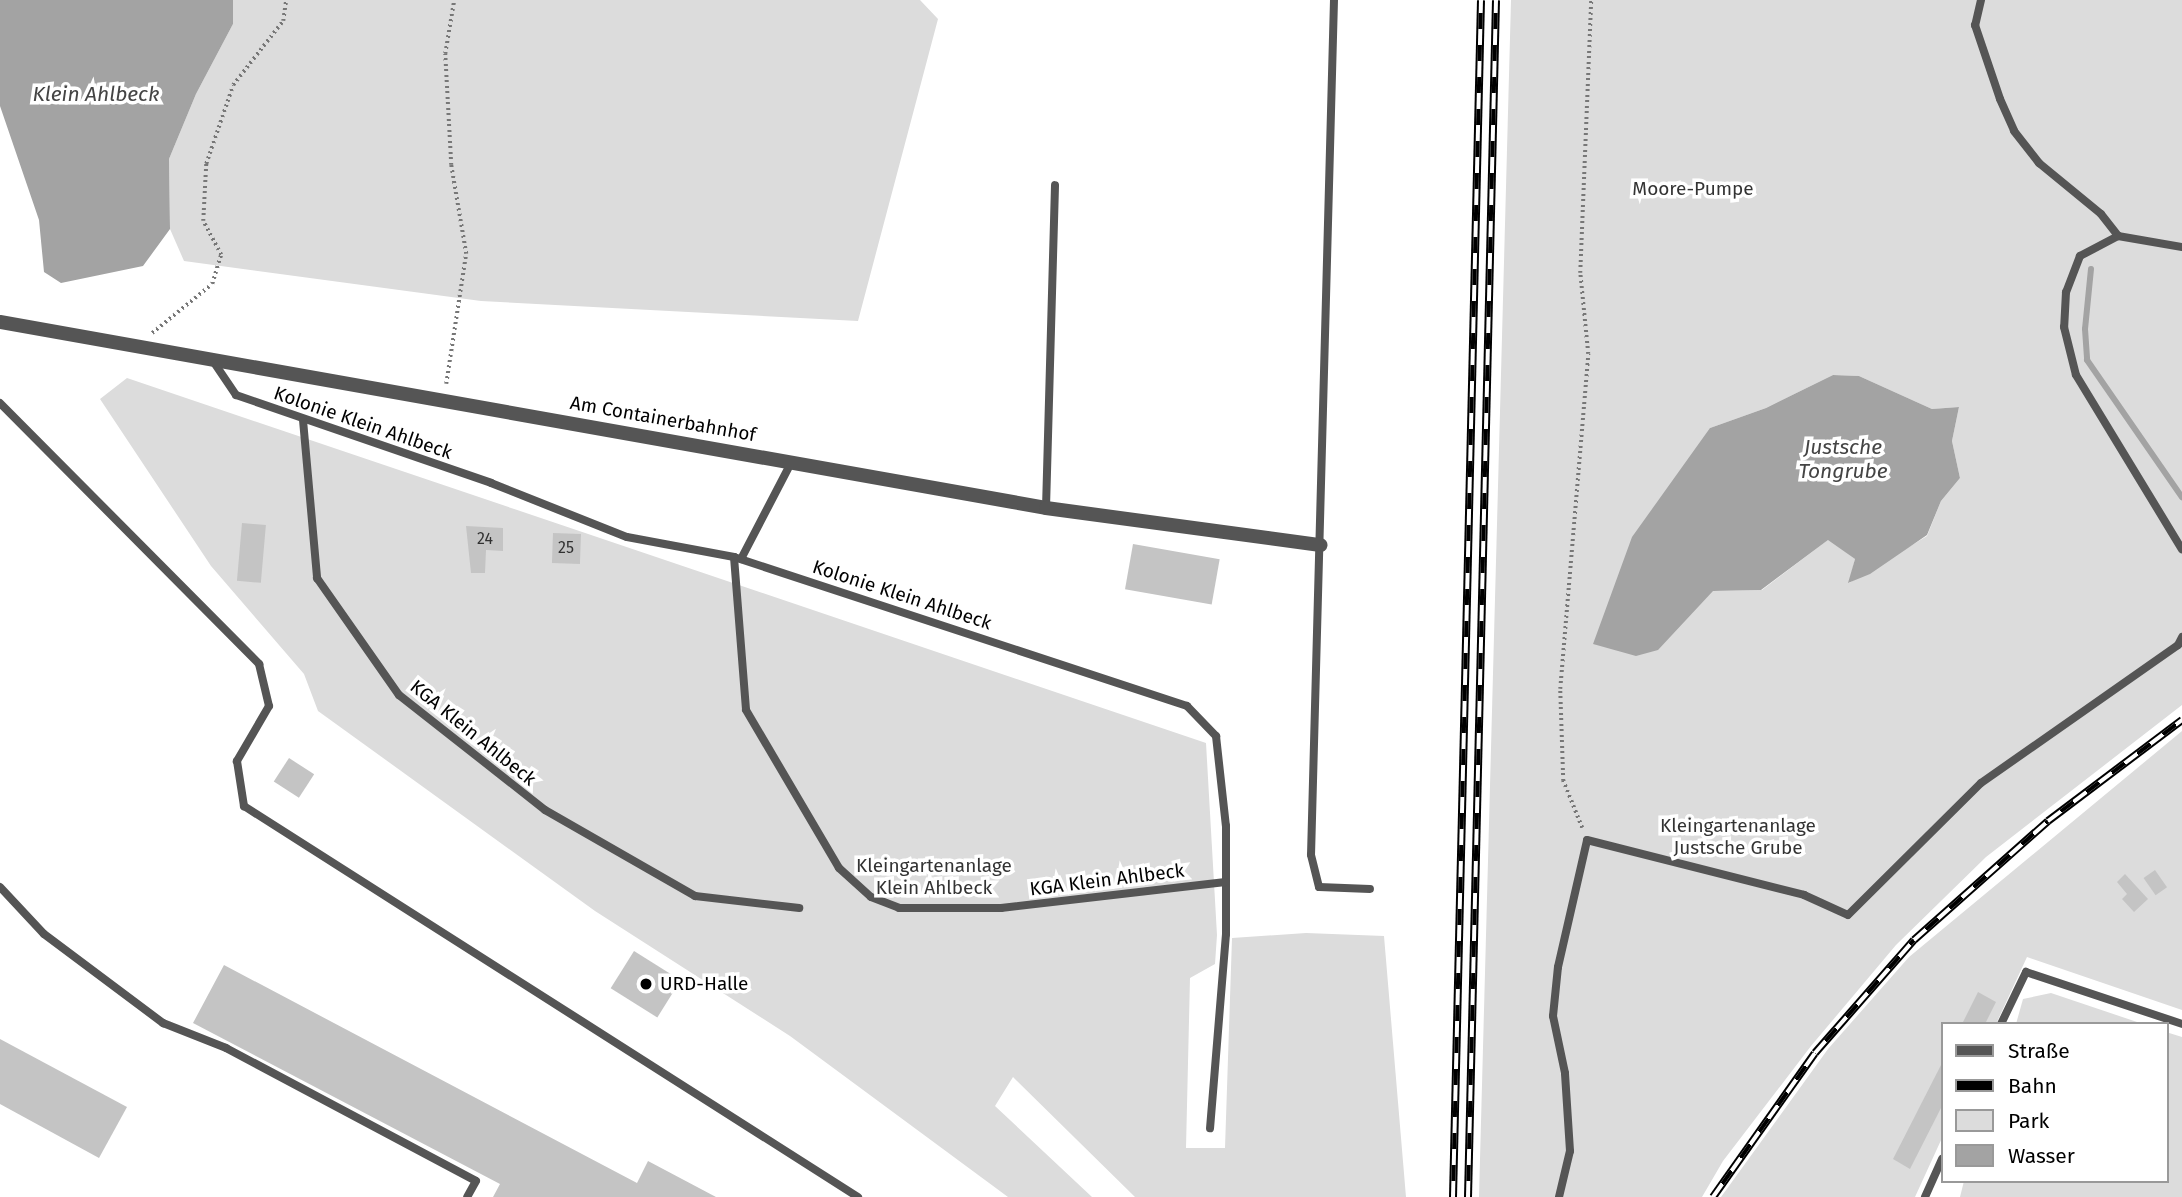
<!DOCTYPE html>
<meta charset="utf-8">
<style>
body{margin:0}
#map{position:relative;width:2182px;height:1197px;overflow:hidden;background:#fff;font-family:"Fira Sans",sans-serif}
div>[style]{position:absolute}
.green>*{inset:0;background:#dcdcdc}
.water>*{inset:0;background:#a3a3a3}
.stream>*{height:6px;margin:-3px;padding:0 3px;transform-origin:3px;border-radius:3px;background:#a3a3a3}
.building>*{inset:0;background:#c4c4c4;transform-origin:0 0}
.path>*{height:3.5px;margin-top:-1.75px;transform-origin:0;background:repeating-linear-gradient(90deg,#777 0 2px,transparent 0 5.5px)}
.service>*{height:8px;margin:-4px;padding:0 4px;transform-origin:4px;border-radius:4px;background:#555}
.minor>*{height:14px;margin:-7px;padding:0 7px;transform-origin:7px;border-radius:7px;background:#555}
.rail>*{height:8px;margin-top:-4px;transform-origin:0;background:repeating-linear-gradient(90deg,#fff 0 16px,#000 0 32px);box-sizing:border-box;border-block:2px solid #000}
.dots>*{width:19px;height:19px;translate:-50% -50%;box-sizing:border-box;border:4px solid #fff;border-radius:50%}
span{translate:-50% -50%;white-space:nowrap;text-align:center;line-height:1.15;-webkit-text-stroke:7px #fff;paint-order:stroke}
.number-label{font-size:16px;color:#313131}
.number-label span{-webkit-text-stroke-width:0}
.park-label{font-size:19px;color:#333}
.street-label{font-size:19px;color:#000}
.poi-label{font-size:19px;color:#000}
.left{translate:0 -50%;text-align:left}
.water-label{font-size:21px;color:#444;font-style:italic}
.legend{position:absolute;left:1941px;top:1022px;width:228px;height:161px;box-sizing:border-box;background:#fff;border:2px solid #999;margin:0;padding:9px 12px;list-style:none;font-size:21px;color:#000}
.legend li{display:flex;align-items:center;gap:14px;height:35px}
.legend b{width:35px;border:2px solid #999}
</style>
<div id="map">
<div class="green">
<i style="clip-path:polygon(233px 0,920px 0,938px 19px,858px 321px,481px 301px,184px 261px,170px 229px,169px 159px,196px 94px,233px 24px)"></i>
<i style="clip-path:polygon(evenodd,1511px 0,2182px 0,2182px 705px,1986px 857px,1896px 945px,1811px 1046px,1723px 1161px,1702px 1197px,1479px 1197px,1511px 0,1833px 375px,1859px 376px,1932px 409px,1959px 407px,1952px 441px,1960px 478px,1941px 501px,1927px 536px,1849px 583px,1855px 559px,1829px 539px,1762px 590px,1713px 591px,1710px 428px,1766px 408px,1833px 375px)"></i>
<i style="clip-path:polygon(127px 378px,1206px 743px,1217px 935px,1215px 964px,1190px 978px,1186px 1148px,1225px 1148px,1232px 938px,1306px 933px,1384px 936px,1406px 1197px,1135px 1197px,1013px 1077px,995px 1106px,1092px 1197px,1008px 1197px,790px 1036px,595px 911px,318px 711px,304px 674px,211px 566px,100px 399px)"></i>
<i style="clip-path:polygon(2182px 731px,2182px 1010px,2027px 957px,1996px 1024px,1942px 1024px,1942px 1138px,1915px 1197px,1721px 1197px,1828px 1049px,1909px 957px)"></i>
<i style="clip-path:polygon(2051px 993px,2143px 1024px,2016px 1024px,2023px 999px)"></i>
<i style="clip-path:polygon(2166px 1032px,2182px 1037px,2182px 1197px,1960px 1197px,1964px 1181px,2166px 1181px)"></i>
</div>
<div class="water">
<i style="clip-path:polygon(0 0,233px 0,233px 24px,196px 94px,169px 159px,170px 229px,143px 266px,61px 283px,44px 272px,39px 220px,0 106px)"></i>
<i style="clip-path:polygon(1833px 375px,1859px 376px,1932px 409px,1959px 407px,1952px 441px,1960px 478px,1941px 501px,1927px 535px,1870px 574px,1848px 583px,1855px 559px,1828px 540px,1761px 590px,1713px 591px,1658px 650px,1636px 656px,1593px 644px,1632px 537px,1710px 428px,1766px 408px)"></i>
</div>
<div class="stream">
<i style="left:2091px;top:269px;width:60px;rotate:95.7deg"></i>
<i style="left:2085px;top:329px;width:31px;rotate:86deg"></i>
<i style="left:2087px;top:360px;width:167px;rotate:55.3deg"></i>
</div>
<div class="building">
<i style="left:242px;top:523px;width:24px;height:58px;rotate:5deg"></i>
<i style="clip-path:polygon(466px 526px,503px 528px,503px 551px,486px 550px,485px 573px,471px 573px)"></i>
<i style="left:553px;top:533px;width:28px;height:30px;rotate:2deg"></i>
<i style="left:1133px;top:544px;width:88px;height:46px;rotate:10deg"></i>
<i style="left:289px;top:758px;width:30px;height:28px;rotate:33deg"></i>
<i style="left:2155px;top:870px;width:21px;height:14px;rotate:55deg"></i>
<i style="clip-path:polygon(2125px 874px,2148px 899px,2134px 912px,2122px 899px,2127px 894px,2117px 882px)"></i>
<i style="left:634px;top:951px;width:55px;height:44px;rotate:32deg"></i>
<i style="clip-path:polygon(224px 965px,637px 1183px,648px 1161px,716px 1197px,493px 1197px,500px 1184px,193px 1023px)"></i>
<i style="clip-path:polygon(1978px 992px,1996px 1002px,1985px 1024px,1962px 1024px)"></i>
<i style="clip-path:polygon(0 1039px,127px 1107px,99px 1158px,0 1104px)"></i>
<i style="clip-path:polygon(1942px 1063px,1942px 1106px,1910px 1169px,1893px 1159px)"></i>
</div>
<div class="path">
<i style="left:152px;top:333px;width:77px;rotate:-39.2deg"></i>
<i style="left:212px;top:284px;width:30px;rotate:-73deg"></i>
<i style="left:221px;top:255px;width:38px;rotate:-118deg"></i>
<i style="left:203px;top:221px;width:57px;rotate:-87deg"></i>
<i style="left:206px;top:164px;width:83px;rotate:-71.1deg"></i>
<i style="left:233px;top:85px;width:81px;rotate:-52deg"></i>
<i style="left:283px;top:21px;width:21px;rotate:-82deg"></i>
<i style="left:446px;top:384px;width:132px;rotate:-81.3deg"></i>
<i style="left:466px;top:254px;width:90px;rotate:-99.6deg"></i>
<i style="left:451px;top:165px;width:111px;rotate:-93.1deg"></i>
<i style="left:445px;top:54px;width:55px;rotate:-80.5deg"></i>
<i style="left:1582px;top:828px;width:51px;rotate:-112deg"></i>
<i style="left:1563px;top:781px;width:92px;rotate:-91.9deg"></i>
<i style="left:1560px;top:689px;width:336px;rotate:-85.2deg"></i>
<i style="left:1588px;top:354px;width:81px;rotate:-95.6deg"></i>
<i style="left:1580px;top:273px;width:273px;rotate:-87.7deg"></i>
</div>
<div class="service">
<i style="left:1334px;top:0;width:855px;rotate:91.54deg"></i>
<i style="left:1311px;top:855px;width:33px;rotate:76deg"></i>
<i style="left:1319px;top:887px;width:51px;rotate:2.2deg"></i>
<i style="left:1981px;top:0;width:26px;rotate:103deg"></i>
<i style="left:1975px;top:25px;width:78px;rotate:71.3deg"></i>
<i style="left:2000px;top:99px;width:35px;rotate:66deg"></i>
<i style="left:2014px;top:131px;width:41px;rotate:52deg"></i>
<i style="left:2039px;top:163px;width:80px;rotate:39.4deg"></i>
<i style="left:2101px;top:214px;width:28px;rotate:52deg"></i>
<i style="left:2118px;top:236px;width:65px;rotate:9.8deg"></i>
<i style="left:2118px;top:236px;width:43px;rotate:152.2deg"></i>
<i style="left:2080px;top:256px;width:39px;rotate:111deg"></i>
<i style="left:2066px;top:292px;width:35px;rotate:93deg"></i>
<i style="left:2064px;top:327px;width:49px;rotate:76deg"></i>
<i style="left:2076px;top:375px;width:204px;rotate:58.7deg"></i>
<i style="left:213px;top:361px;width:41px;rotate:55.9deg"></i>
<i style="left:236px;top:395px;width:270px;rotate:19deg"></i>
<i style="left:491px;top:483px;width:146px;rotate:21.7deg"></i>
<i style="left:627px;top:537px;width:109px;rotate:10.6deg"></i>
<i style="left:734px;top:557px;width:477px;rotate:18.2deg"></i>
<i style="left:1187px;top:706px;width:42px;rotate:46deg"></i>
<i style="left:1216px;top:736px;width:91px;rotate:83.7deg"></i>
<i style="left:1226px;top:826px;width:108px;rotate:90deg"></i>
<i style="left:1226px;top:934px;width:195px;rotate:94.7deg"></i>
<i style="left:0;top:403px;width:368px;rotate:45.2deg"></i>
<i style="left:259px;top:664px;width:43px;rotate:76.6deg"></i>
<i style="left:269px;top:706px;width:64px;rotate:120.2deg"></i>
<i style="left:237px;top:761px;width:46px;rotate:81.2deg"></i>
<i style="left:244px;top:806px;width:728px;rotate:32.49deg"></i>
<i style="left:303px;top:420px;width:159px;rotate:84.9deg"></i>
<i style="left:317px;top:578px;width:143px;rotate:55deg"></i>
<i style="left:399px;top:695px;width:186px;rotate:38.2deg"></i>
<i style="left:545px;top:810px;width:173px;rotate:29.8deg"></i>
<i style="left:695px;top:896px;width:105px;rotate:6.6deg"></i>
<i style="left:1046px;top:508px;width:323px;rotate:-88.4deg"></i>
<i style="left:734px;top:557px;width:153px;rotate:85.5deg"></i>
<i style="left:746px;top:710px;width:183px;rotate:59.5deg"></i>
<i style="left:839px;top:868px;width:43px;rotate:42.2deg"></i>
<i style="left:871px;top:897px;width:30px;rotate:21deg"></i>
<i style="left:899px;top:908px;width:102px"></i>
<i style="left:1001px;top:908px;width:226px;rotate:-6.6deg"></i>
<i style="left:741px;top:559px;width:110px;rotate:-62.5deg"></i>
<i style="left:0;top:887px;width:64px;rotate:46.9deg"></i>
<i style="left:44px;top:934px;width:149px;rotate:36.8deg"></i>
<i style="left:163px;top:1023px;width:68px;rotate:21.6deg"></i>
<i style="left:226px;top:1048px;width:283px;rotate:28deg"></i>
<i style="left:476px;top:1181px;width:18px;rotate:119deg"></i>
<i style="left:2001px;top:1024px;width:58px;rotate:-64.3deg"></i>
<i style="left:2026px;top:972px;width:164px;rotate:18.4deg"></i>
<i style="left:1559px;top:1197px;width:47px;rotate:-76.6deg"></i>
<i style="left:1570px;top:1151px;width:78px;rotate:-93.7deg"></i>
<i style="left:1565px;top:1073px;width:58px;rotate:-101.9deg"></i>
<i style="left:1553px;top:1016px;width:49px;rotate:-84.2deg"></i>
<i style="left:1558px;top:967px;width:130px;rotate:-77.1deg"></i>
<i style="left:1587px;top:840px;width:224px;rotate:14.2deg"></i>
<i style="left:1804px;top:895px;width:48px;rotate:24.4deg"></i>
<i style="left:1848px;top:915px;width:187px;rotate:-44.8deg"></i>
<i style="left:1981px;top:783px;width:241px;rotate:-35deg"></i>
<i style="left:2178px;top:645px;width:9px;rotate:-63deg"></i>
<i style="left:1925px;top:1197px;width:42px;rotate:-65.9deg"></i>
</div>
<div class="minor">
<i style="left:0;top:322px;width:1062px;rotate:10.08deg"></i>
<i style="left:1046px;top:508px;width:277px;rotate:7.7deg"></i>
</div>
<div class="rail">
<i style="left:1453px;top:1197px;width:1197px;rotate:-88.66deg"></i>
<i style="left:1468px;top:1197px;width:1197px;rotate:-88.66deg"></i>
<i style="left:1713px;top:1197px;width:176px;rotate:-54.7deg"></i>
<i style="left:1815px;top:1053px;width:150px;rotate:-48.8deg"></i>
<i style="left:1914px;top:940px;width:179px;rotate:-41.6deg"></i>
<i style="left:2048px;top:821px;width:168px;rotate:-37deg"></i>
</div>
<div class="dots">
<i style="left:646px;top:984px;background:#000"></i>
</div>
<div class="number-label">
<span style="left:485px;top:539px">24</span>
<span style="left:566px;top:548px">25</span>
</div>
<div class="park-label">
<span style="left:1693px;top:189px">Moore-Pumpe</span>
<span style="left:1738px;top:837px">Kleingartenanlage<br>Justsche Grube</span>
<span style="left:934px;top:877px">Kleingartenanlage<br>Klein Ahlbeck</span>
</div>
<div class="street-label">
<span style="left:663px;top:419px;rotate:10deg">Am Containerbahnhof</span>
<span style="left:363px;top:423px;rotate:19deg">Kolonie Klein Ahlbeck</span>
<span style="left:902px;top:595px;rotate:18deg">Kolonie Klein Ahlbeck</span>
<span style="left:473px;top:733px;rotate:39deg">KGA Klein Ahlbeck</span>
<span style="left:1107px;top:880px;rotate:-7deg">KGA Klein Ahlbeck</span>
</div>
<div class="poi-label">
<span class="left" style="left:660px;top:984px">URD-Halle</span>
</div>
<div class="water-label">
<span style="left:96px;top:94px">Klein Ahlbeck</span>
<span style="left:1843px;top:459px">Justsche<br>Tongrube</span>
</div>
<ul class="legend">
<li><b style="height:9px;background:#555"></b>Straße</li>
<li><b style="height:9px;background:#000"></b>Bahn</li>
<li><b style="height:19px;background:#dcdcdc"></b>Park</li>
<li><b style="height:19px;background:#a3a3a3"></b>Wasser</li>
</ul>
</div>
